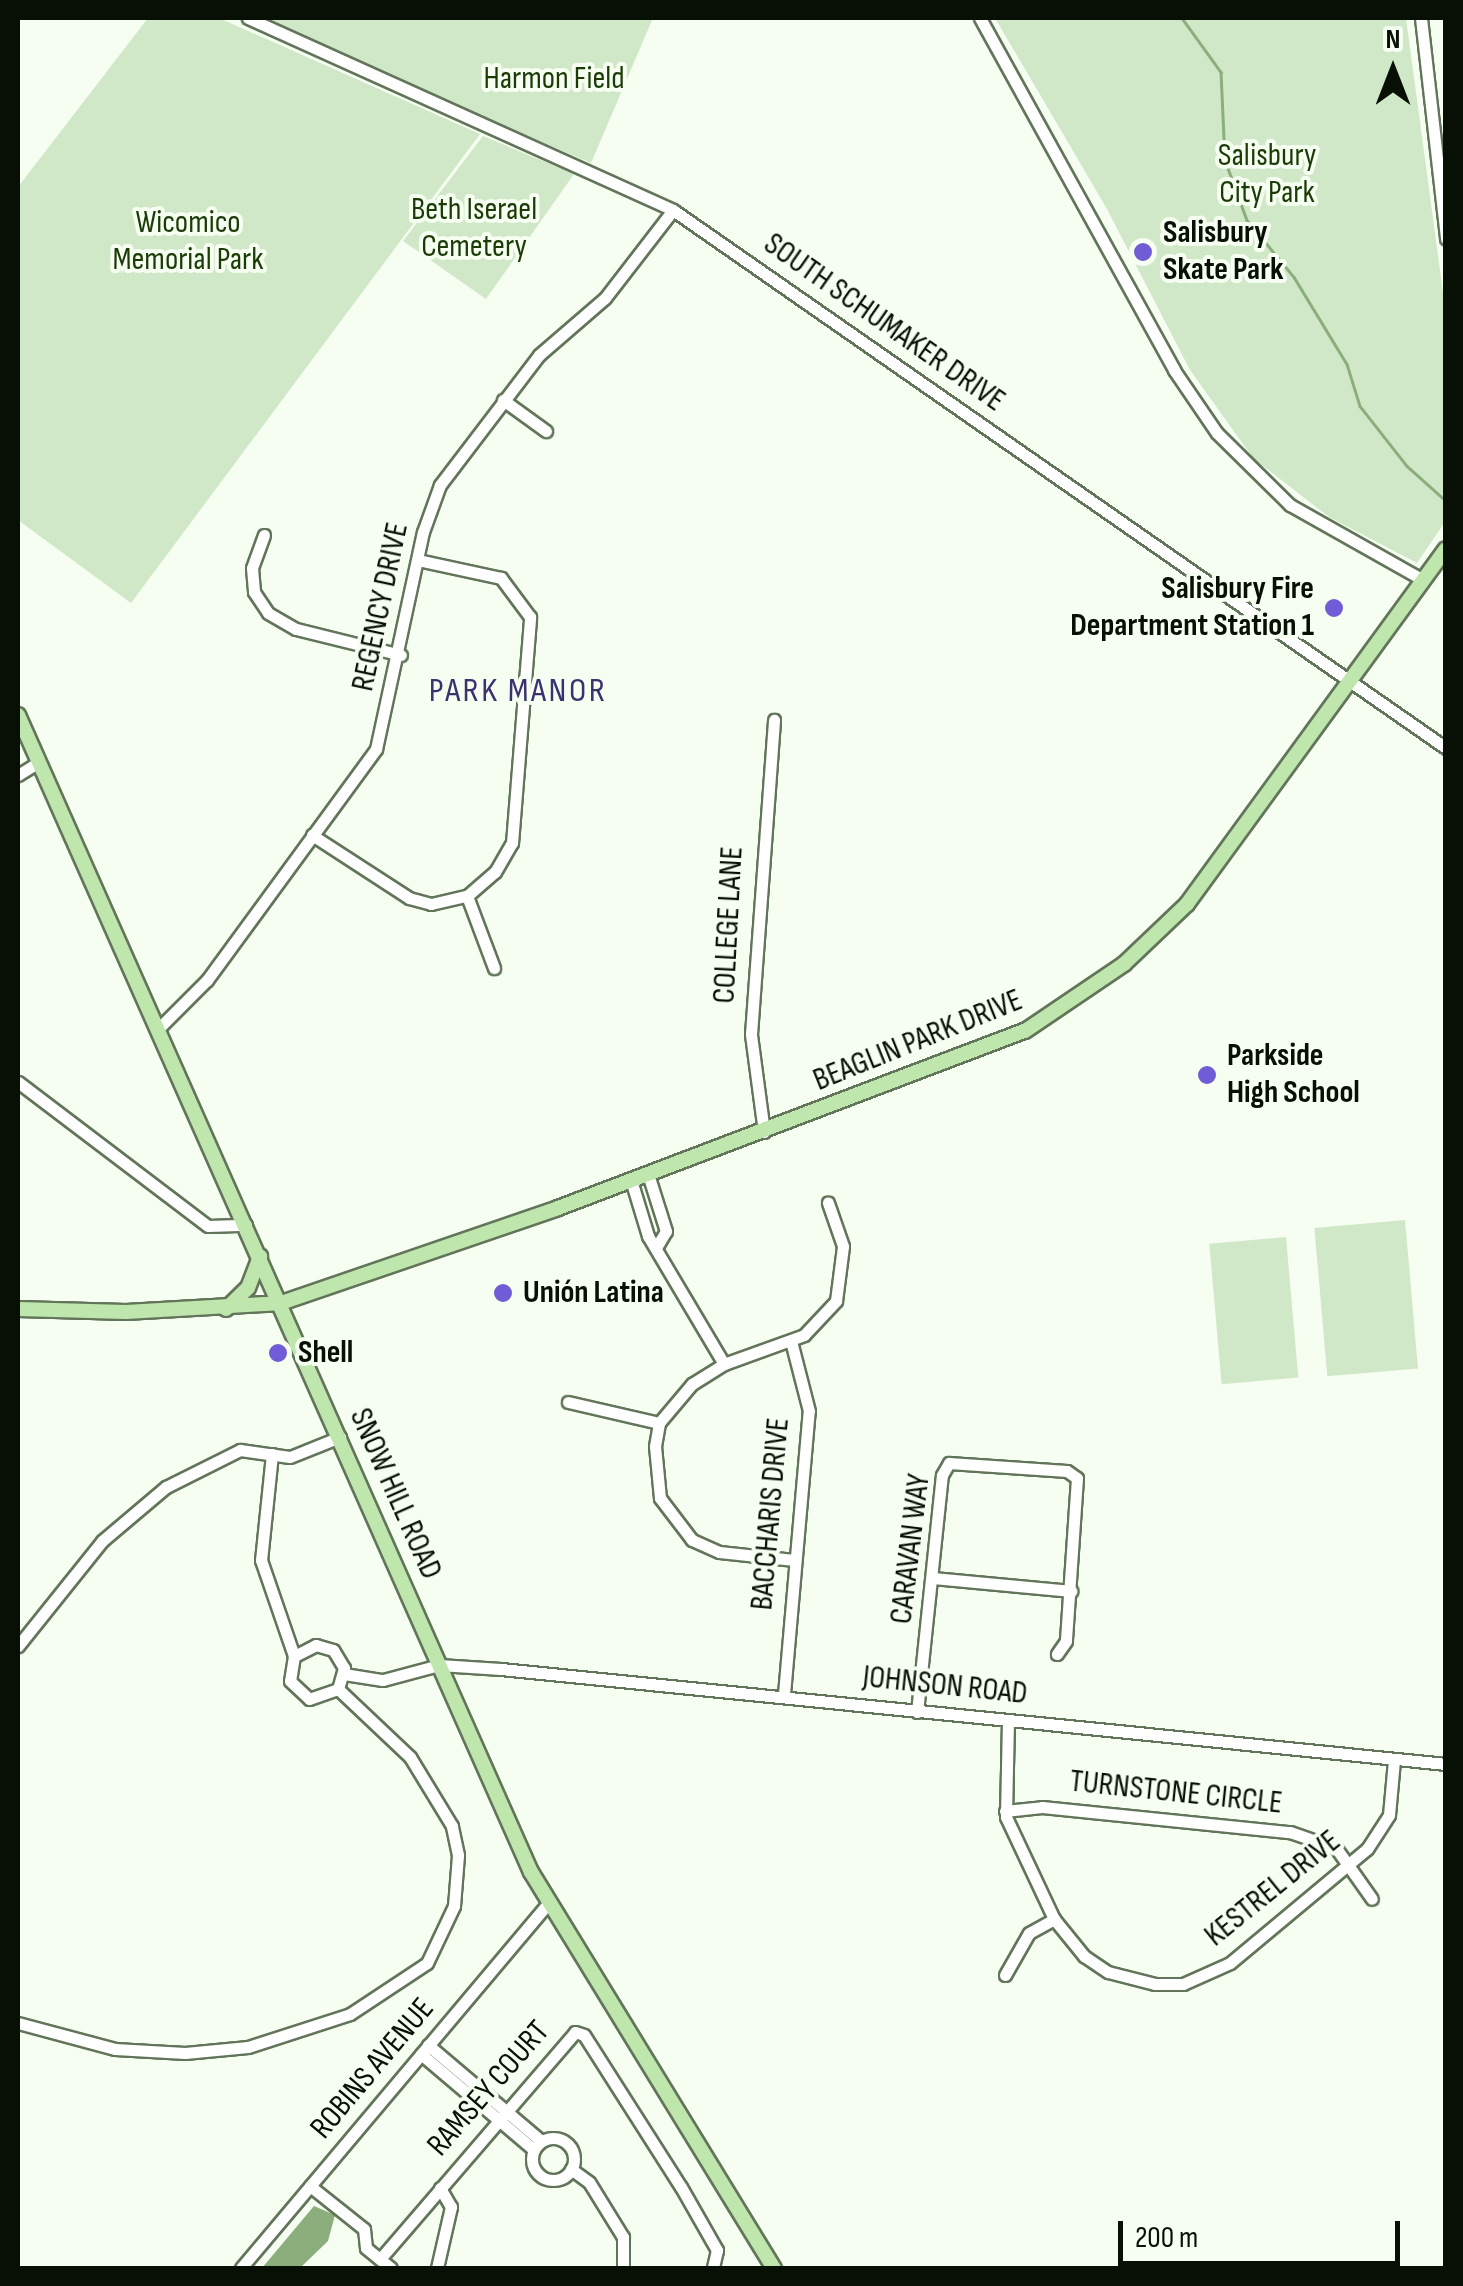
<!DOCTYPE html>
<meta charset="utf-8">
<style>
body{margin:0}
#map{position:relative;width:1463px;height:2286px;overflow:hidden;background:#f5fef1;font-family:"Sofia Sans Condensed",sans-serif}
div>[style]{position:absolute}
.green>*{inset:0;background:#d1e8c8;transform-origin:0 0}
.water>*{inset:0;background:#8cae7d}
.stream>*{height:2.5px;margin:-1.25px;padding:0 1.25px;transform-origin:1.25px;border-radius:1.25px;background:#8cae7d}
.roads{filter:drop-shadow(2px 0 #62755a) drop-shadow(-2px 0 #62755a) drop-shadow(0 2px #62755a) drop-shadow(0 -2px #62755a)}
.minor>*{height:11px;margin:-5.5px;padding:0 5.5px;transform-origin:5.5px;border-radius:5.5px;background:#fff}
.minor>.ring{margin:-5.5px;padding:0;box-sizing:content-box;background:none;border:11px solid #fff;border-radius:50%}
.major>*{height:14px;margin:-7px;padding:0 7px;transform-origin:7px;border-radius:7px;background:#bfe6ad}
.dots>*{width:28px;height:28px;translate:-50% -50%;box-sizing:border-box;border:5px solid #f5fef1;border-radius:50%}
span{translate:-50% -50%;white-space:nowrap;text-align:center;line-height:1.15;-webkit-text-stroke:8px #f5fef1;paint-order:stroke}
.park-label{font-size:32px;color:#1a3b06}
.poi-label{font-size:32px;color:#080f05;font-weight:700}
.left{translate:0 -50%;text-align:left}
.right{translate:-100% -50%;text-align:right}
.street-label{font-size:32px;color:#080f05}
.neighbourhood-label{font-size:35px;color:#3a326e;letter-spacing:2.5px}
.frame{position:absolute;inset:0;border:20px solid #080f05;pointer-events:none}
.north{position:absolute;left:1343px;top:20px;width:100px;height:100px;-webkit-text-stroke:8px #f5fef1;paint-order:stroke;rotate:0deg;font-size:28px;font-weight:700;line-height:40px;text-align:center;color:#080f05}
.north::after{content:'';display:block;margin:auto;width:35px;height:45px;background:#080f05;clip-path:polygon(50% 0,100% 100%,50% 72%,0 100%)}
.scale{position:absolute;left:1118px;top:2221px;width:282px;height:45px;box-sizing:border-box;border:5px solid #080f05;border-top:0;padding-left:12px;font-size:30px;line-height:35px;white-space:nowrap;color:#080f05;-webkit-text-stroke:8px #f5fef1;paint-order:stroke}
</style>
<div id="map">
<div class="green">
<i style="clip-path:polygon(148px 18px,219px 18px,480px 134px,131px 603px,18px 520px,18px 187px)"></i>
<i style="clip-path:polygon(252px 18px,653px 18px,591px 163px)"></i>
<i style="clip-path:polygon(995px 18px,1406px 18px,1446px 315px,1445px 522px,1417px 563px,1329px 517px,1253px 458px,1190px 370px,1107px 209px)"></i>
<i style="clip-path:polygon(483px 136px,574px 174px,486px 299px,403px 241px)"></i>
<i style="left:1405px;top:1220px;width:149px;height:91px;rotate:85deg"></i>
<i style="left:1286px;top:1237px;width:141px;height:77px;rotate:85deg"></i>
</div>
<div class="water">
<i style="clip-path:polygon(314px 2206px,335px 2215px,328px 2241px,300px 2268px,262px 2268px)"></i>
</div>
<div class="stream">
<i style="left:1182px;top:18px;width:67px;rotate:54.2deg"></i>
<i style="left:1221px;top:72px;width:88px;rotate:87.4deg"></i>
<i style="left:1225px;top:160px;width:64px;rotate:69.9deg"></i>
<i style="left:1247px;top:220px;width:74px;rotate:50.5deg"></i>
<i style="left:1294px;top:277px;width:102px;rotate:58.7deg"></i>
<i style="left:1347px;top:364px;width:44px;rotate:72.8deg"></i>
<i style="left:1360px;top:406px;width:76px;rotate:51.9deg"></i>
<i style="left:1407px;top:466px;width:50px;rotate:41.7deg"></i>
</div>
<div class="roads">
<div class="minor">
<i style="left:248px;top:18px;width:466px;rotate:24.3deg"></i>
<i style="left:673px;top:210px;width:942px;rotate:34.84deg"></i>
<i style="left:980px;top:18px;width:402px;rotate:61.1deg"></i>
<i style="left:1174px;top:370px;width:76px;rotate:55.7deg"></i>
<i style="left:1217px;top:433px;width:103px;rotate:44.6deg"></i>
<i style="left:1290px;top:505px;width:153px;rotate:29.4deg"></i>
<i style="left:1421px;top:18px;width:222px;rotate:83.5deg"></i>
<i style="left:503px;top:400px;width:53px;rotate:35.8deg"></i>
<i style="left:264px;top:535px;width:35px;rotate:110deg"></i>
<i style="left:252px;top:568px;width:24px;rotate:85deg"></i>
<i style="left:254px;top:592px;width:25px;rotate:56deg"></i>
<i style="left:268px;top:613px;width:32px;rotate:30deg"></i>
<i style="left:296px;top:629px;width:108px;rotate:13.9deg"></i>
<i style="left:18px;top:775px;width:25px;rotate:-32deg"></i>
<i style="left:312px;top:835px;width:116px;rotate:33deg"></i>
<i style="left:409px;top:898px;width:23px;rotate:15deg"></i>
<i style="left:431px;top:904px;width:37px;rotate:-13deg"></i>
<i style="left:467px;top:896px;width:37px;rotate:-41deg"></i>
<i style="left:495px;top:872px;width:34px;rotate:-60deg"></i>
<i style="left:512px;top:843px;width:227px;rotate:-85.4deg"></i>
<i style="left:530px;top:617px;width:49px;rotate:-126.6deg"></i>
<i style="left:501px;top:578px;width:85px;rotate:-167.8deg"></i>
<i style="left:467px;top:896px;width:77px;rotate:69.4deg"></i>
<i style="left:160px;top:1027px;width:66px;rotate:-45deg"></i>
<i style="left:207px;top:980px;width:286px;rotate:-53.8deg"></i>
<i style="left:376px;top:749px;width:222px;rotate:-77.8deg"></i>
<i style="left:423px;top:532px;width:50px;rotate:-70.1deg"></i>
<i style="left:440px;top:485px;width:163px;rotate:-52.7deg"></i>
<i style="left:539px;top:355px;width:87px;rotate:-40.8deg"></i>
<i style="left:605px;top:298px;width:111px;rotate:-52.3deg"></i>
<i style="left:18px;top:1082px;width:238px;rotate:37.2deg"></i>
<i style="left:208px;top:1226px;width:38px;rotate:-2deg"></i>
<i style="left:764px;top:1132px;width:99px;rotate:-97.6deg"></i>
<i style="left:751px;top:1034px;width:315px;rotate:-85.8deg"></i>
<i style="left:648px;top:1174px;width:60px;rotate:72.5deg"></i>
<i style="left:666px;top:1231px;width:17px;rotate:121deg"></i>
<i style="left:631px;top:1180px;width:59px;rotate:73.1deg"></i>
<i style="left:648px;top:1236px;width:149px;rotate:59.3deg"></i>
<i style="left:568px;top:1402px;width:93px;rotate:13deg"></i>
<i style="left:272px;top:1454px;width:107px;rotate:95.9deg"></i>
<i style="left:261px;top:1560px;width:102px;rotate:71deg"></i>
<i style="left:294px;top:1656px;width:25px;rotate:99deg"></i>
<i style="left:290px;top:1681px;width:26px;rotate:43deg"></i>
<i style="left:309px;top:1699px;width:31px;rotate:-19deg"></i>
<i style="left:338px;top:1689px;width:22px;rotate:-74deg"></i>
<i style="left:344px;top:1668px;width:21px;rotate:-121deg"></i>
<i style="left:333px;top:1650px;width:18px;rotate:-164deg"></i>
<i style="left:316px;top:1645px;width:25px;rotate:153deg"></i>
<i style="left:794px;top:1560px;width:75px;rotate:-173.9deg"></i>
<i style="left:719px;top:1552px;width:30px;rotate:-156deg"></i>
<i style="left:692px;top:1540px;width:53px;rotate:-127.3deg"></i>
<i style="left:660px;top:1498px;width:52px;rotate:-95.5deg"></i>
<i style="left:655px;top:1446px;width:23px;rotate:-80deg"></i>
<i style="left:659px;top:1423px;width:51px;rotate:-49.8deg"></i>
<i style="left:692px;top:1384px;width:38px;rotate:-32deg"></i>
<i style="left:724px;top:1364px;width:85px;rotate:-19.9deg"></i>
<i style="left:804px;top:1335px;width:47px;rotate:-46.7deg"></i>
<i style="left:836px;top:1301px;width:55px;rotate:-82.7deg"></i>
<i style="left:843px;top:1246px;width:46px;rotate:-109.2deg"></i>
<i style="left:933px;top:1578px;width:139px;rotate:5.4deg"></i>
<i style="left:18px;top:1646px;width:134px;rotate:-51.3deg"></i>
<i style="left:102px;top:1541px;width:84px;rotate:-40.2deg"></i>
<i style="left:166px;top:1487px;width:83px;rotate:-26.6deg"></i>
<i style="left:240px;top:1450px;width:50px;rotate:8deg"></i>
<i style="left:290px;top:1457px;width:54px;rotate:-21.8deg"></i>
<i style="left:344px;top:1674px;width:39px;rotate:9deg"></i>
<i style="left:383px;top:1680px;width:58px;rotate:-15deg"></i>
<i style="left:439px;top:1665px;width:62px;rotate:3.7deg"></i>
<i style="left:501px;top:1669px;width:950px;rotate:5.74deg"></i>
<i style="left:784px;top:1694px;width:284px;rotate:-85deg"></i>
<i style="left:809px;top:1411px;width:72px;rotate:-104.4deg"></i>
<i style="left:917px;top:1712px;width:238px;rotate:-84deg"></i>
<i style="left:942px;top:1475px;width:14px;rotate:-60deg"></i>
<i style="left:949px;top:1463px;width:118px;rotate:3.9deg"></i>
<i style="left:1067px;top:1471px;width:12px;rotate:35deg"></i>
<i style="left:1077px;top:1478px;width:163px;rotate:93.9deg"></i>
<i style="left:1066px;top:1641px;width:16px;rotate:125deg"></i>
<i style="left:1008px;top:1720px;width:97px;rotate:91.2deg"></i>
<i style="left:1006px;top:1817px;width:113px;rotate:64.8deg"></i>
<i style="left:1054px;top:1919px;width:48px;rotate:51deg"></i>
<i style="left:1084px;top:1956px;width:29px;rotate:34deg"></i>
<i style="left:1108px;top:1972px;width:49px;rotate:14.3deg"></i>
<i style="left:1155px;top:1984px;width:28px"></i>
<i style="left:1183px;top:1984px;width:51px;rotate:-24.1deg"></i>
<i style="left:1230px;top:1963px;width:178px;rotate:-39.8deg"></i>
<i style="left:1367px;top:1849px;width:40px;rotate:-57.1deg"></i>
<i style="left:1389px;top:1815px;width:55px;rotate:-84.8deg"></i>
<i style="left:1005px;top:1811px;width:37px;rotate:-6deg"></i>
<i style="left:1042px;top:1807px;width:249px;rotate:5.8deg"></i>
<i style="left:1290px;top:1832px;width:49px;rotate:19.2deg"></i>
<i style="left:1336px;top:1848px;width:62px;rotate:54.8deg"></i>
<i style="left:1005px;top:1975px;width:48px;rotate:-60.3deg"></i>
<i style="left:1029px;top:1933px;width:29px;rotate:-29deg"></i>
<i style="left:18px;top:2023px;width:100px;rotate:15deg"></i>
<i style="left:115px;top:2049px;width:70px;rotate:3.3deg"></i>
<i style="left:185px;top:2053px;width:63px;rotate:-5.4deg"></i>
<i style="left:248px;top:2047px;width:107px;rotate:-17.9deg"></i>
<i style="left:350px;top:2014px;width:92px;rotate:-33.5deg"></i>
<i style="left:427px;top:1963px;width:63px;rotate:-64.7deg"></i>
<i style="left:454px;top:1906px;width:51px;rotate:-85.5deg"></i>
<i style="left:458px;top:1855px;width:30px;rotate:-102deg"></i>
<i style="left:452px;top:1826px;width:81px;rotate:-121.3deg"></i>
<i style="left:410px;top:1757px;width:99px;rotate:-136.6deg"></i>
<i style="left:428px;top:2045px;width:148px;rotate:40.3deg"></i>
<i style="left:421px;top:2054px;width:148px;rotate:40.3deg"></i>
<i class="ring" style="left:532px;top:2138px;width:31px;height:31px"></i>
<i style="left:571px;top:2169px;width:22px;rotate:36deg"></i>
<i style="left:589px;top:2182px;width:65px;rotate:58.3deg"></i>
<i style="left:623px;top:2237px;width:31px;rotate:90deg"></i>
<i style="left:310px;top:2186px;width:69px;rotate:38.5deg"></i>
<i style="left:364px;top:2229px;width:19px;rotate:84deg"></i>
<i style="left:366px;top:2248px;width:32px;rotate:39deg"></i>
<i style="left:380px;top:2259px;width:299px;rotate:-49.3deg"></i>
<i style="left:575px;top:2032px;width:9px;rotate:18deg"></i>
<i style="left:584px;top:2035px;width:180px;rotate:57.5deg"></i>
<i style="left:681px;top:2187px;width:73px;rotate:60.3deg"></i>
<i style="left:717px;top:2250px;width:18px;rotate:103deg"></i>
<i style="left:241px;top:2268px;width:476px;rotate:-49.9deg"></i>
<i style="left:437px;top:2268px;width:63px;rotate:-77.1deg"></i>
<i style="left:451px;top:2207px;width:22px;rotate:-120deg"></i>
</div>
<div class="major">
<i style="left:18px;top:715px;width:1266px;rotate:66.09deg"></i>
<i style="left:531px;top:1872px;width:465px;rotate:58.5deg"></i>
<i style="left:18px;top:1309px;width:108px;rotate:1.6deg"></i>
<i style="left:126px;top:1312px;width:155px;rotate:-3.3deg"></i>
<i style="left:281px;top:1303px;width:293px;rotate:-18.9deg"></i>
<i style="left:558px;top:1208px;width:499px;rotate:-20.8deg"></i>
<i style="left:1025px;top:1031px;width:120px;rotate:-34.1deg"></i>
<i style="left:1124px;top:964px;width:87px;rotate:-43.6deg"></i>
<i style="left:1187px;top:904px;width:439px;rotate:-53.9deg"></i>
<i style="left:226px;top:1309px;width:30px;rotate:-44deg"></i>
<i style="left:248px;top:1288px;width:34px;rotate:-69deg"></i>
</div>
</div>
<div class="dots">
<i style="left:1143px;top:252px;background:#705cd6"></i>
<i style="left:1334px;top:608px;background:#705cd6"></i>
<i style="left:1207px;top:1075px;background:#705cd6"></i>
<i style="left:503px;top:1293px;background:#705cd6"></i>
<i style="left:278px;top:1353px;background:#705cd6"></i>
</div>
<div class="park-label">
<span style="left:554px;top:79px">Harmon Field</span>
<span style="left:1267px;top:175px">Salisbury<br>City Park</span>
<span style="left:474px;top:229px">Beth Iserael<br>Cemetery</span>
<span style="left:188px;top:242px">Wicomico<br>Memorial Park</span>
</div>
<div class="poi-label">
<span class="left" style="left:1163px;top:252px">Salisbury<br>Skate Park</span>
<span class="right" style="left:1314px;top:608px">Salisbury Fire<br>Department Station 1</span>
<span class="left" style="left:1227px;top:1075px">Parkside<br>High School</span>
<span class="left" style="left:523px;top:1293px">Unión Latina</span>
<span class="left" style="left:298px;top:1353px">Shell</span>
</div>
<div class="street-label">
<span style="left:884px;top:323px;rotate:35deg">SOUTH SCHUMAKER DRIVE</span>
<span style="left:381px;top:607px;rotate:-78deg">REGENCY DRIVE</span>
<span style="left:729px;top:925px;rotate:-87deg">COLLEGE LANE</span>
<span style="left:918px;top:1041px;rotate:-22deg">BEAGLIN PARK DRIVE</span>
<span style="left:395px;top:1494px;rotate:66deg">SNOW HILL ROAD</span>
<span style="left:771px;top:1514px;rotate:-85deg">BACCHARIS DRIVE</span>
<span style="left:911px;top:1549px;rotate:-83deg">CARAVAN WAY</span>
<span style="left:945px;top:1686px;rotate:6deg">JOHNSON ROAD</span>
<span style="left:1176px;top:1793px;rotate:6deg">TURNSTONE CIRCLE</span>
<span style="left:1273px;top:1889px;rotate:-39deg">KESTREL DRIVE</span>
<span style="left:373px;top:2069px;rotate:-50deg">ROBINS AVENUE</span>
<span style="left:489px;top:2089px;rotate:-49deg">RAMSEY COURT</span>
</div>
<div class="neighbourhood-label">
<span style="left:518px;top:691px">PARK MANOR</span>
</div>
<div class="frame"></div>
<div class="north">N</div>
<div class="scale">200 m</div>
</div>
